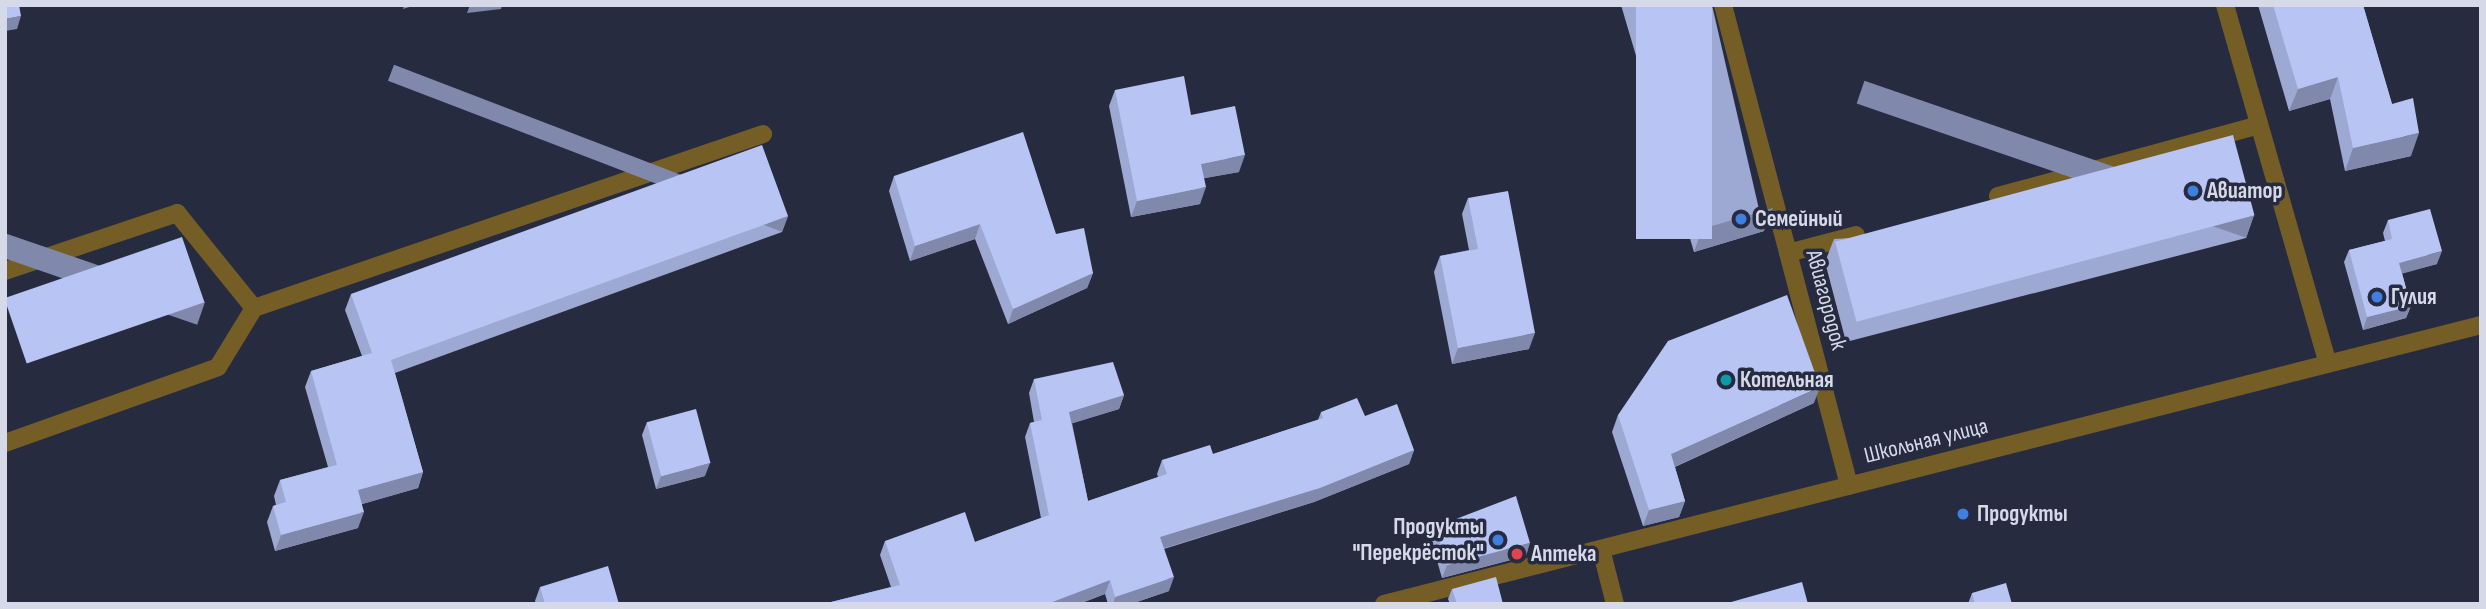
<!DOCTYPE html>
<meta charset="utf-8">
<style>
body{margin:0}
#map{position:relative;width:2486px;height:609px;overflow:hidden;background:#262b40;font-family:"Sofia Sans Condensed",sans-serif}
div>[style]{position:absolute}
.street>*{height:18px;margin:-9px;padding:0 9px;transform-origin:9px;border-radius:9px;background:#745e26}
.wall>*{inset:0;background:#9da9d2}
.shaded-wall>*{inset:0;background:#8089ab;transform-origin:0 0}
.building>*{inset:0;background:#b7c4f4;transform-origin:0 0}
.dots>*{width:19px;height:19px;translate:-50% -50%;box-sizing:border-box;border:4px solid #262b40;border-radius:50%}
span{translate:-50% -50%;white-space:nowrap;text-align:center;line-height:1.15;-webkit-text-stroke:7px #262b40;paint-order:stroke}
.poi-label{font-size:23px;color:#d6dae8;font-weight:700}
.left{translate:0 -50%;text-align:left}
.right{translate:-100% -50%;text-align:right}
.street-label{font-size:23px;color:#d6dae8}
.frame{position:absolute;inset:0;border:7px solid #d6dae8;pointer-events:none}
</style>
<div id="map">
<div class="street">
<i style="left:1723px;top:5px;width:497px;rotate:75.3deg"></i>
<i style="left:2225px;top:5px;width:373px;rotate:74deg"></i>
<i style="left:1998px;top:196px;width:270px;rotate:-15.2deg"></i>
<i style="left:1788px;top:253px;width:70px;rotate:-14.8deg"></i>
<i style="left:5px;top:271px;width:182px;rotate:-18.6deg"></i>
<i style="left:177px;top:213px;width:122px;rotate:51deg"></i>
<i style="left:254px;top:308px;width:538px;rotate:-18.87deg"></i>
<i style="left:5px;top:443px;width:226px;rotate:-19.6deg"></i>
<i style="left:218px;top:367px;width:69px;rotate:-58.6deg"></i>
<i style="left:1601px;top:549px;width:57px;rotate:75.7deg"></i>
<i style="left:1384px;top:604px;width:1132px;rotate:-14.27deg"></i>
</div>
<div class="wall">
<i style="clip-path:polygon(1621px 5px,1712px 5px,1764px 231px,1694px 252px)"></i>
<i style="clip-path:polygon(2258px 5px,2363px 5px,2392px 104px,2411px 156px,2345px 171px,2330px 99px,2289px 111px)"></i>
<i style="clip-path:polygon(1115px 90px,1191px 115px,1239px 172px,1204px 178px,1200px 204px,1131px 217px,1109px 106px)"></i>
<i style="clip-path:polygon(894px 176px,1056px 234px,1093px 273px,1087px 288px,1008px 324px,975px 239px,910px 261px,889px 191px)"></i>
<i style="clip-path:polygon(1468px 198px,1529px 349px,1452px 364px,1434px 272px,1440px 256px,1469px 250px,1462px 214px)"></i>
<i style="clip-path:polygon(2254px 215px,2246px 238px,1846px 342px,1825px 262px,1834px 239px)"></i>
<i style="clip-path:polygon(788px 216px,782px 232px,395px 373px,423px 472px,418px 488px,362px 504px,358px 528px,275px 551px,267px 522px,273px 506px,276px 505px,274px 496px,280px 480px,328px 467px,305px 387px,311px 371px,362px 356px,345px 310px,351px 294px)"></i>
<i style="clip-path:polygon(2388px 220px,2437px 264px,2402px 273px,2411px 306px,2406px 318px,2363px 330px,2344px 262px,2349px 250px,2385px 241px,2383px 233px)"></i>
<i style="clip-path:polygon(1034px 379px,1124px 395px,1119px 409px,1072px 423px,1088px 501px,1158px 477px,1157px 474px,1162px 460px,1213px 454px,1318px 420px,1321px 412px,1365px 416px,1414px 450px,1409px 464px,1314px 502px,1164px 549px,1169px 591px,1131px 604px,1108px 604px,1105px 594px,1079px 604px,823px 604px,891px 587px,880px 555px,885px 541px,975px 542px,1041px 518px,1025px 437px,1030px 423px,1034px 422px,1029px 393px)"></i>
<i style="clip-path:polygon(1814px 403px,1675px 467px,1685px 501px,1679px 517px,1643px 526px,1612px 432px,1618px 415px)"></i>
<i style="clip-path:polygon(647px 422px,705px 476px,656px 489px,642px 435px)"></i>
<i style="clip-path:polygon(1435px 527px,1526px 556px,1442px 578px,1431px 540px)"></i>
<i style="clip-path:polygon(540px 587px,619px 604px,536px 604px,535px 601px)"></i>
<i style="clip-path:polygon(1452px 589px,1503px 604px,1450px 604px,1448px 599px)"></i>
<i style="clip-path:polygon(1972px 593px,2012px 604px,1968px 604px)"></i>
</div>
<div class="shaded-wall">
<i style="clip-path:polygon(404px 5px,416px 5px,403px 9px)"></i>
<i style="clip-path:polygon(470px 5px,502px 5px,501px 9px,467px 13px)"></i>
<i style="clip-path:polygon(21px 16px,17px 29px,5px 31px,5px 19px)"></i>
<i style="clip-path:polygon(2338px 77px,2330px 99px,2289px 111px,2298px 89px)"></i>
<i style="clip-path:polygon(2419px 133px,2411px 156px,2345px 171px,2353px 148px)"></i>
<i style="clip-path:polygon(1245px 155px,1239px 172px,1195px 180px,1201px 164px)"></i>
<i style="clip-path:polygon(1206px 187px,1200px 204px,1131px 217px,1137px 201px)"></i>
<i style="clip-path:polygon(1773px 208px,1764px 231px,1694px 252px,1702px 229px)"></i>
<i style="left:2254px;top:215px;width:24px;height:412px;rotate:109deg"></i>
<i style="left:788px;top:216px;width:17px;height:422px;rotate:111deg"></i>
<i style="clip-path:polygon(980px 224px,975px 239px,910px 261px,915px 246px)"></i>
<i style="clip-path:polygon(2442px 251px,2437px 264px,2394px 276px,2399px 263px)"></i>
<i style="clip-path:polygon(1093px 273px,1087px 288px,1008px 324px,1013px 309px)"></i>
<i style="left:205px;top:302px;width:24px;height:213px;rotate:109deg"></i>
<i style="clip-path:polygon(2411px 306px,2406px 318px,2363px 330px,2367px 317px)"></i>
<i style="clip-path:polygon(1535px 333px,1529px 349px,1452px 364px,1458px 348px)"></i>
<i style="clip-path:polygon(1820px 387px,1814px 403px,1665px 471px,1671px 454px)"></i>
<i style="clip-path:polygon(1124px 395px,1119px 409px,1064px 426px,1069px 412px)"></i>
<i style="clip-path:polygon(1414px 450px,1409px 464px,1314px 502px,1155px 551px,1160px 537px)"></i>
<i style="clip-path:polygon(710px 463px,705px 476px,656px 489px,661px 476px)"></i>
<i style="clip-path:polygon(423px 472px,418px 488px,352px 507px,358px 490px)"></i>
<i style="clip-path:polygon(1685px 501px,1679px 517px,1643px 526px,1649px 510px)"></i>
<i style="clip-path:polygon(364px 512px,358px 528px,275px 551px,281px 535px)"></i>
<i style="clip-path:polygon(1530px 543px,1526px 556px,1442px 578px,1447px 565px)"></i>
<i style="clip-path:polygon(1174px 577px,1169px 591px,1131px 604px,1113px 604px,1115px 597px)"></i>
<i style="clip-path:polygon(1110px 580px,1105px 594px,1079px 604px,1047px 604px)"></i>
</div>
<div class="building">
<i style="clip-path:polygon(5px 5px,19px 5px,21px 16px,5px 19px)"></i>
<i style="left:1636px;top:5px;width:76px;height:234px"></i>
<i style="clip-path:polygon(2273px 5px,2363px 5px,2392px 104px,2413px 98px,2419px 133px,2353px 148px,2338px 77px,2298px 89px)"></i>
<i style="clip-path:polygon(1184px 76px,1191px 115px,1235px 106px,1245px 155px,1201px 164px,1206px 187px,1137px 201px,1115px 90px)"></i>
<i style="clip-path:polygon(1023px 132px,1056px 234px,1084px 228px,1093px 273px,1013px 309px,980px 224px,915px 246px,894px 176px)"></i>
<i style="left:2233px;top:135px;width:83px;height:412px;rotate:75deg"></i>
<i style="clip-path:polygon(762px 145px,788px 216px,391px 360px,423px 472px,358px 490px,364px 512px,281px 535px,273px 506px,286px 502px,280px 480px,337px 465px,311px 371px,372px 353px,351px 294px)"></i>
<i style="clip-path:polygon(1508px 191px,1535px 333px,1458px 348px,1440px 256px,1478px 249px,1468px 198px)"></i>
<i style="clip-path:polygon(2430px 209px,2442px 251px,2399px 263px,2411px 306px,2367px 317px,2349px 250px,2392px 239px,2388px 220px)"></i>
<i style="left:182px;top:237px;width:69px;height:188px;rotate:71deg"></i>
<i style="clip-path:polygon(1787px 295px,1820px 387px,1671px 454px,1685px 501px,1649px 510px,1618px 415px,1668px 341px)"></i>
<i style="clip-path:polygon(1113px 362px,1124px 395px,1069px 412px,1088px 501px,1167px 474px,1162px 460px,1210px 445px,1213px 454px,1323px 418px,1321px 412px,1357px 398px,1365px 416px,1397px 404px,1414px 450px,1320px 488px,1160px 537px,1174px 577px,1115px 597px,1110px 580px,1047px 604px,823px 604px,900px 585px,885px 541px,965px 512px,975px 542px,1049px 515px,1030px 423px,1042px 420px,1034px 379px)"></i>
<i style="left:696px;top:409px;width:56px;height:51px;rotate:75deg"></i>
<i style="clip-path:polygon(1516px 496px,1530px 543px,1447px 565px,1435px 527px)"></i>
<i style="clip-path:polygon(608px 566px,619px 604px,545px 604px,540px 587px)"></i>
<i style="clip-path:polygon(1496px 577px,1503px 604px,1457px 604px,1452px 589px)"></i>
<i style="clip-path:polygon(1802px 582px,1808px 604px,1724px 604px)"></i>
<i style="clip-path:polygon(2006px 583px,2012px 604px,1975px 604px,1972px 593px)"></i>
</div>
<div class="dots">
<i style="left:2193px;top:191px;background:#3f7fe0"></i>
<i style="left:1741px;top:219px;background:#3f7fe0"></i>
<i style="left:2377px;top:297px;background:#3f7fe0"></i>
<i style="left:1726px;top:380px;background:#0f9aa8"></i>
<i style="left:1963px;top:514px;background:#3f7fe0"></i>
<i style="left:1498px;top:540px;background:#3f7fe0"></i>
<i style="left:1517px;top:554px;background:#e0444e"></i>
</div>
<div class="poi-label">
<span class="left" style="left:2207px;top:191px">Авиатор</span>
<span class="left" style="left:1755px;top:219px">Семейный</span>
<span class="left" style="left:2391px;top:297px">Гулия</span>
<span class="left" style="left:1740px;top:380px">Котельная</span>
<span class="left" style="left:1977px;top:514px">Продукты</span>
<span class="right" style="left:1484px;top:540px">Продукты<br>"Перекрёсток"</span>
<span class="left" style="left:1531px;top:554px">Аптека</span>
</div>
<div class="street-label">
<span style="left:1826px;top:300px;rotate:75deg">Авиагородок</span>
<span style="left:1926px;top:441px;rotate:-14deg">Школьная улица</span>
</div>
<div class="frame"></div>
</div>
